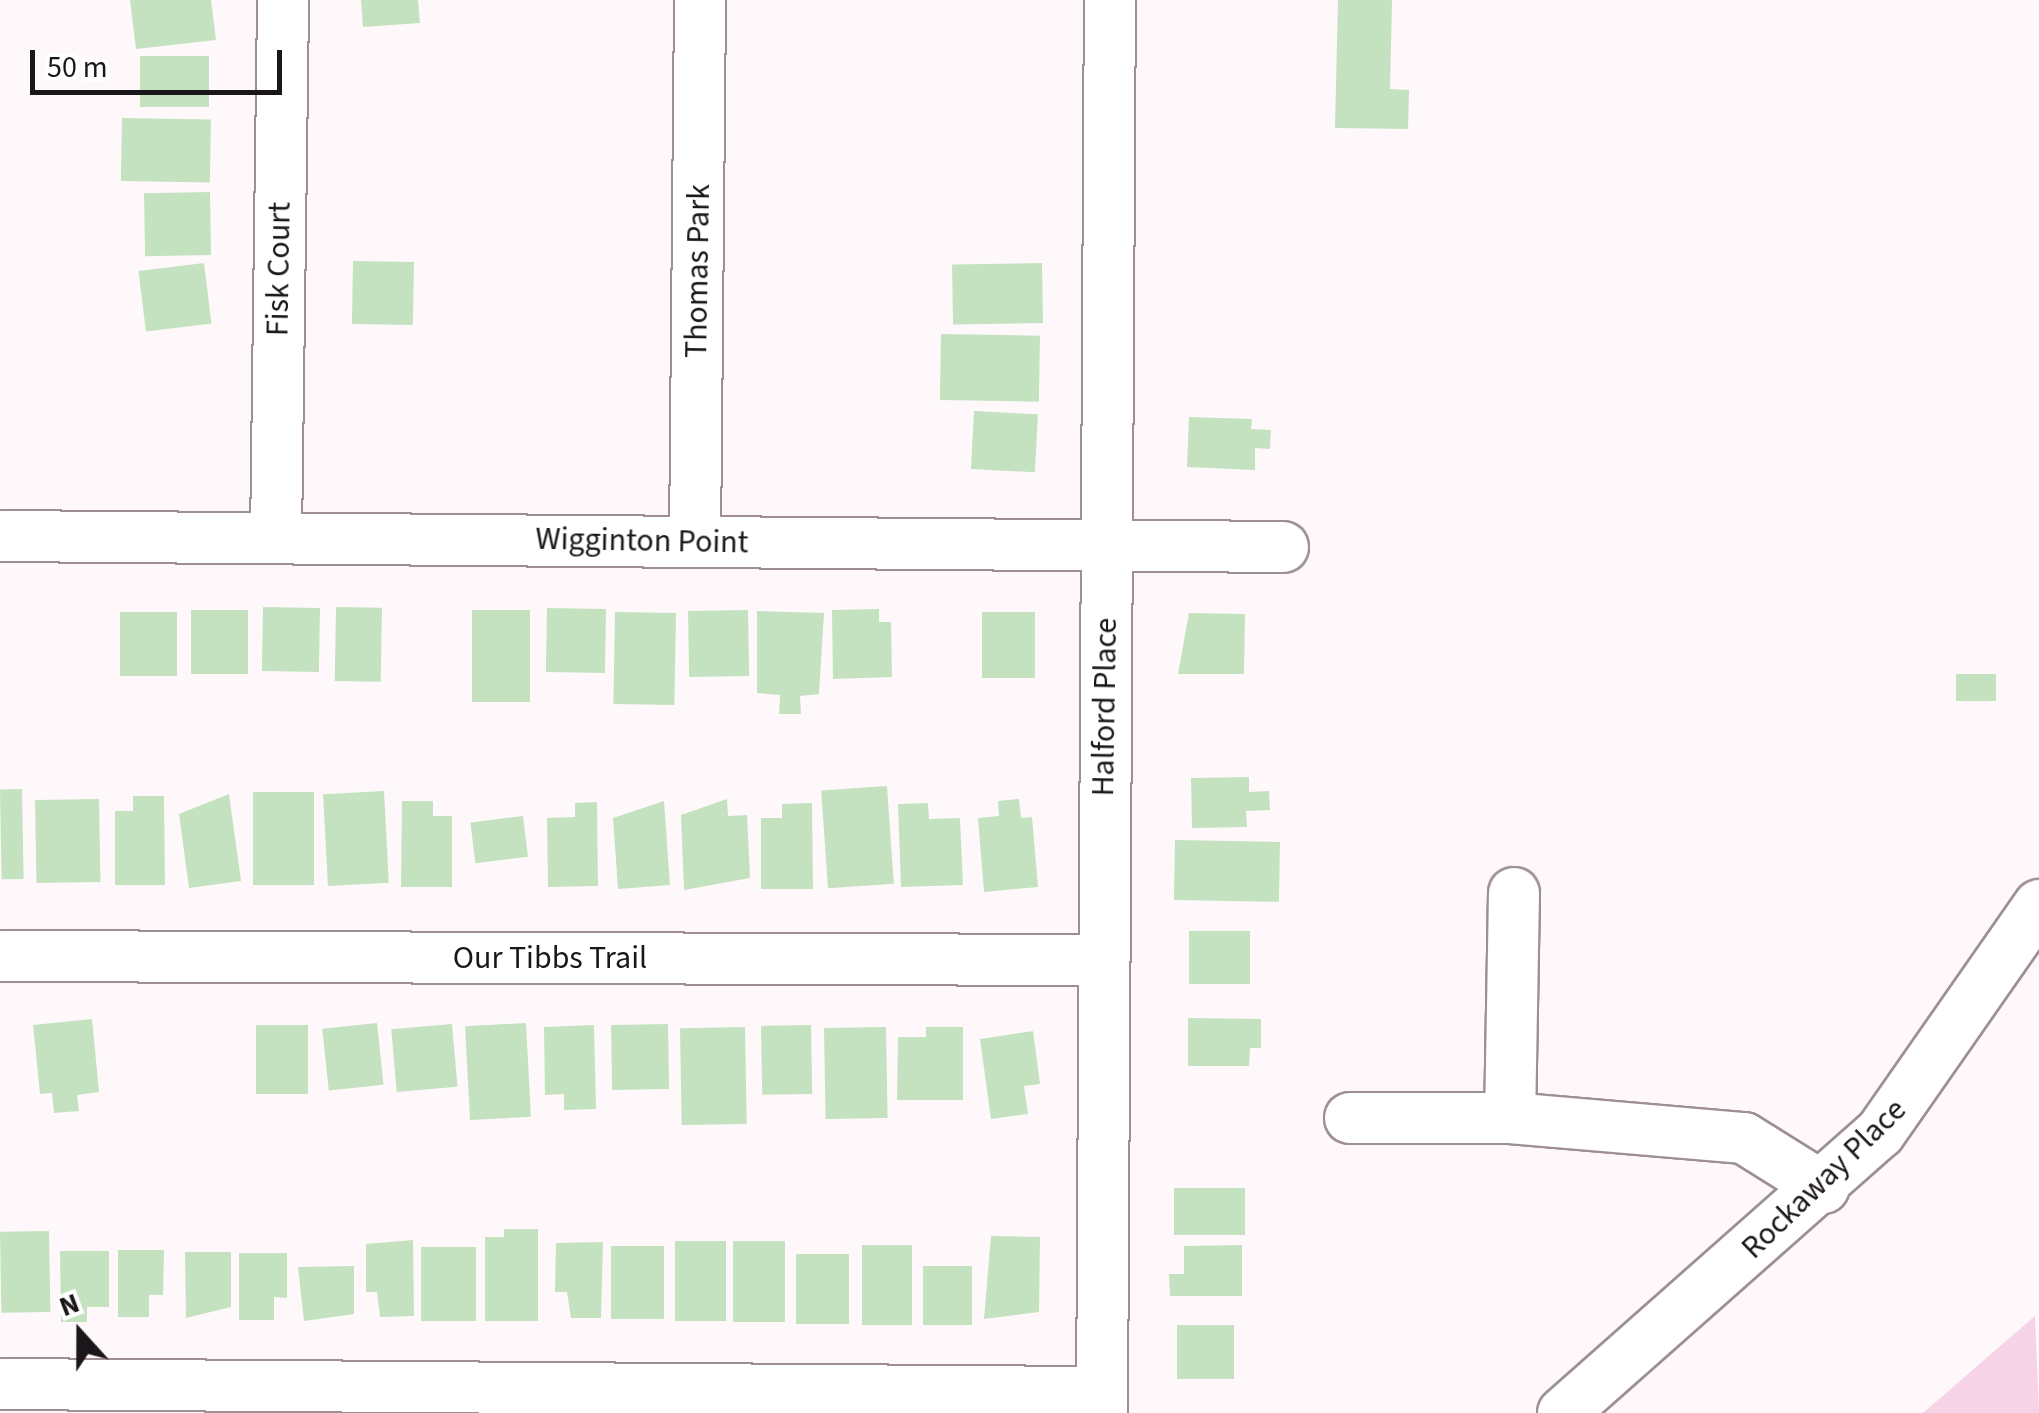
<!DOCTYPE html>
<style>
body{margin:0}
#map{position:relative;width:2039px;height:1413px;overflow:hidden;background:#fef8fb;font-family:"Source Sans 3",sans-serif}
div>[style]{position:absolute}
.green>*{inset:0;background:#f6d3e6}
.building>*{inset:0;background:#c4e2c0;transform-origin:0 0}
.roads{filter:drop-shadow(2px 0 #9e8f97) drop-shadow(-2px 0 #9e8f97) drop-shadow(0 2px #9e8f97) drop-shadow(0 -2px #9e8f97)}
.minor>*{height:50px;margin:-25px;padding:0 25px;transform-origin:25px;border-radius:25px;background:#fff}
span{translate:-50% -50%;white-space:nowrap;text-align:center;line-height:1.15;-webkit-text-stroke:9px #fff;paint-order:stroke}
.street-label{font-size:32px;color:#1b1619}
.north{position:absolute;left:30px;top:1283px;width:100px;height:100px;-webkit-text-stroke:8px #fff;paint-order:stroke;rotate:339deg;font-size:28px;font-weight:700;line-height:40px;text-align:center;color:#1b1619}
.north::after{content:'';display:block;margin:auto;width:35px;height:45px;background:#1b1619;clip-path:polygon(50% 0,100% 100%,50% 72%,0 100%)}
.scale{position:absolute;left:30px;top:50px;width:252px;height:45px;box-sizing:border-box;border:5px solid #1b1619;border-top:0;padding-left:12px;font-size:30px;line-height:35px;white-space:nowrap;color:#1b1619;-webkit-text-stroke:8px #fff;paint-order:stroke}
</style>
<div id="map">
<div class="green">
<i style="clip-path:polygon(2035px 1316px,2039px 1413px,1923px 1413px)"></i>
</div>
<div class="building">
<i style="clip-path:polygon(130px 0,211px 0,216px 40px,136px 49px)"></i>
<i style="clip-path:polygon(361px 0,418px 0,420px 23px,363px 27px)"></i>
<i style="clip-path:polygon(1338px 0,1392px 0,1390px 89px,1409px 90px,1408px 129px,1335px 128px)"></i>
<i style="left:140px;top:56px;width:69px;height:51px"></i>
<i style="left:122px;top:118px;width:89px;height:63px;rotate:1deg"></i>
<i style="left:210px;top:192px;width:63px;height:66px;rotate:89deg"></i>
<i style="left:353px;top:261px;width:61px;height:63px;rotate:1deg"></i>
<i style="left:204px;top:263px;width:61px;height:66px;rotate:83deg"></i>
<i style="left:1042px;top:263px;width:60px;height:90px;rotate:89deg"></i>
<i style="left:941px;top:334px;width:99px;height:66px;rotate:1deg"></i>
<i style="left:974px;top:411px;width:64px;height:58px;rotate:3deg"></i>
<i style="clip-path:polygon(1189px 417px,1252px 419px,1251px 429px,1271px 430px,1270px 449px,1255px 448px,1255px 470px,1187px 467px)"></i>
<i style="left:336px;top:607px;width:46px;height:74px;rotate:1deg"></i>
<i style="left:320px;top:608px;width:64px;height:57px;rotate:91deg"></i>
<i style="left:547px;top:608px;width:59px;height:64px;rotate:1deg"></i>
<i style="clip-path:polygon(879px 609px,879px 622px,891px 622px,892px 677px,833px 679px,832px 610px)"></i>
<i style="left:191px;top:610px;width:57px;height:64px"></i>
<i style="left:472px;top:610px;width:58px;height:92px"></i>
<i style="left:748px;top:610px;width:66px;height:60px;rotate:89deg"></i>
<i style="clip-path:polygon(757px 611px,824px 613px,819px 694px,800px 696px,801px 714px,779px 714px,780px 695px,757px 693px)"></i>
<i style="left:120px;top:612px;width:57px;height:64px"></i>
<i style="left:615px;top:612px;width:61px;height:92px;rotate:1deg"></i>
<i style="left:982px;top:612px;width:53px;height:66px"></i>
<i style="clip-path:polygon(1189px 613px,1245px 614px,1244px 674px,1178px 674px)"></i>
<i style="left:1996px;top:674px;width:27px;height:40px;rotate:90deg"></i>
<i style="clip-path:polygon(1249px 777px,1249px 792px,1269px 791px,1270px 810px,1246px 811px,1247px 827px,1192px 828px,1191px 778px)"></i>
<i style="left:887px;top:786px;width:98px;height:66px;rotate:86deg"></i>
<i style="left:22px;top:789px;width:90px;height:22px;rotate:89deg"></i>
<i style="left:384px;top:791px;width:92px;height:61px;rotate:87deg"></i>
<i style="left:253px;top:792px;width:61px;height:93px"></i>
<i style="clip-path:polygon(229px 794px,241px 881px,189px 888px,179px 814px)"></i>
<i style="clip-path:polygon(133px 796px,164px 796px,165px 885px,115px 885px,115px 811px,133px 811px)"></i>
<i style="left:99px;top:799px;width:83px;height:64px;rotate:89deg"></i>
<i style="clip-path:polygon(727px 799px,728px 816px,747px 815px,750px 878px,684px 890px,681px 815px)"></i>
<i style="clip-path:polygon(1019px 799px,1021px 818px,1032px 817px,1038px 887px,984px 892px,978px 818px,999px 816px,998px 801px)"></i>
<i style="clip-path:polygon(402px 801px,433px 801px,433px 816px,452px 816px,452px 887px,401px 887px)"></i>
<i style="clip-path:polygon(664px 801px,670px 885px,618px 889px,613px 818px)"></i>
<i style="clip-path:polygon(597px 802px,598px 886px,548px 887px,547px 818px,575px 817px,575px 803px)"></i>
<i style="clip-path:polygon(812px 803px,813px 889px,761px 889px,761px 818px,782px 818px,782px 804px)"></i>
<i style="clip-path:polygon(928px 803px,929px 819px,960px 818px,963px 885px,901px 887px,898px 804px)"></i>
<i style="left:523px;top:816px;width:41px;height:53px;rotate:83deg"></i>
<i style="left:1175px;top:840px;width:105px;height:60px;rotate:1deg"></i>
<i style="left:1189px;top:931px;width:61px;height:53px"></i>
<i style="clip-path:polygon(1188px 1018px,1261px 1019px,1261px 1048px,1250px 1048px,1249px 1066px,1188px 1066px)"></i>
<i style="clip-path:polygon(92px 1019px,99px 1092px,77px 1095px,79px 1111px,54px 1113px,52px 1093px,40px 1094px,33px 1025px)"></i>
<i style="left:377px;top:1023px;width:62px;height:55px;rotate:84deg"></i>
<i style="left:526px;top:1023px;width:94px;height:61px;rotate:87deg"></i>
<i style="left:452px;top:1024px;width:63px;height:61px;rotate:85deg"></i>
<i style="left:668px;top:1024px;width:65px;height:57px;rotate:89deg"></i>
<i style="left:308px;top:1025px;width:69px;height:52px;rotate:90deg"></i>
<i style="clip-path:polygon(594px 1025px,596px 1109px,564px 1110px,564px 1094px,545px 1095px,544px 1027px)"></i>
<i style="left:811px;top:1025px;width:69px;height:50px;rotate:89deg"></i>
<i style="left:745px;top:1027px;width:97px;height:65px;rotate:89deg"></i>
<i style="left:886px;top:1027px;width:91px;height:62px;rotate:89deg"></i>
<i style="clip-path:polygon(926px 1027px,963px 1027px,963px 1100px,897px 1100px,898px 1037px,926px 1037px)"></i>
<i style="clip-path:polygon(1033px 1031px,1040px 1084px,1024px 1086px,1028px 1114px,991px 1119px,980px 1039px)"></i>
<i style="left:1174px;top:1188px;width:71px;height:47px"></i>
<i style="clip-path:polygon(504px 1229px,538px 1229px,538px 1321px,485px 1321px,485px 1237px,504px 1237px)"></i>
<i style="left:49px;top:1231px;width:81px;height:49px;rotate:89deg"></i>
<i style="clip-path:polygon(991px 1236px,1040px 1237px,1039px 1312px,984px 1319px)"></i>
<i style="clip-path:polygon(413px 1240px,414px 1316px,380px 1317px,377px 1292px,366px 1292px,366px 1244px)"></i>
<i style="left:675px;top:1241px;width:51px;height:80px"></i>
<i style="left:733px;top:1241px;width:52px;height:81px"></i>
<i style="clip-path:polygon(603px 1242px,601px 1318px,571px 1318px,567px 1292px,555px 1292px,556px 1243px)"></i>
<i style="left:862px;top:1245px;width:50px;height:80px"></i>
<i style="clip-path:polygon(1242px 1245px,1242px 1296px,1170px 1296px,1169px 1274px,1184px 1274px,1184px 1246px)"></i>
<i style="left:611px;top:1246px;width:53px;height:73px"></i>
<i style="left:421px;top:1247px;width:55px;height:74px"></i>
<i style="clip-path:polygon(118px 1250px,164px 1250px,163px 1295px,149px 1295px,149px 1317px,118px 1317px)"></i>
<i style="clip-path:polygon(60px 1251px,109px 1251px,109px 1307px,87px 1307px,87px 1322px,61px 1322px)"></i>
<i style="clip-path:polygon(185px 1252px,231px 1252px,231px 1307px,186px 1318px)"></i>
<i style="clip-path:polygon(239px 1253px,287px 1253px,287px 1298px,274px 1297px,274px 1320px,239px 1320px)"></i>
<i style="left:849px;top:1254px;width:70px;height:53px;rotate:90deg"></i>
<i style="clip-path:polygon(354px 1266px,354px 1314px,304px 1321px,298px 1267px)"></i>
<i style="left:923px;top:1266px;width:49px;height:59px"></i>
<i style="left:1177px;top:1325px;width:57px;height:54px"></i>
</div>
<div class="roads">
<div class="minor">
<i style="left:0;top:536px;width:1283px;rotate:0.49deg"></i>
<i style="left:276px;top:538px;width:538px;rotate:-89.25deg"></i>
<i style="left:695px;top:542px;width:542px;rotate:-89.47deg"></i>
<i style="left:1514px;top:893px;width:225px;rotate:91deg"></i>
<i style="left:1510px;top:1118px;width:235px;rotate:4.9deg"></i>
<i style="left:1744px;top:1138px;width:94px;rotate:32deg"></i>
<i style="left:0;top:956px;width:1099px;rotate:0.21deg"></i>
<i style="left:1350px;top:1118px;width:160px"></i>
<i style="left:0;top:1384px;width:1102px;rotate:0.42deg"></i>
<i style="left:1102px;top:1413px;width:1413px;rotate:-89.68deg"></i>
<i style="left:1563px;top:1413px;width:423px;rotate:-41.5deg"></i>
<i style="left:1880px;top:1133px;width:278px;rotate:-55.1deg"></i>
</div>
</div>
<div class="street-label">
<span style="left:279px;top:269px;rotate:-89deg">Fisk Court</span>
<span style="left:698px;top:271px;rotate:-89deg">Thomas Park</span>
<span style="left:642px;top:541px;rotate:1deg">Wigginton Point</span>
<span style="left:1105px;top:707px;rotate:-89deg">Halford Place</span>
<span style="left:550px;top:958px">Our Tibbs Trail</span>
<span style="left:1824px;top:1179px;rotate:-44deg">Rockaway Place</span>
</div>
<div class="north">N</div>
<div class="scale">50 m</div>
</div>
